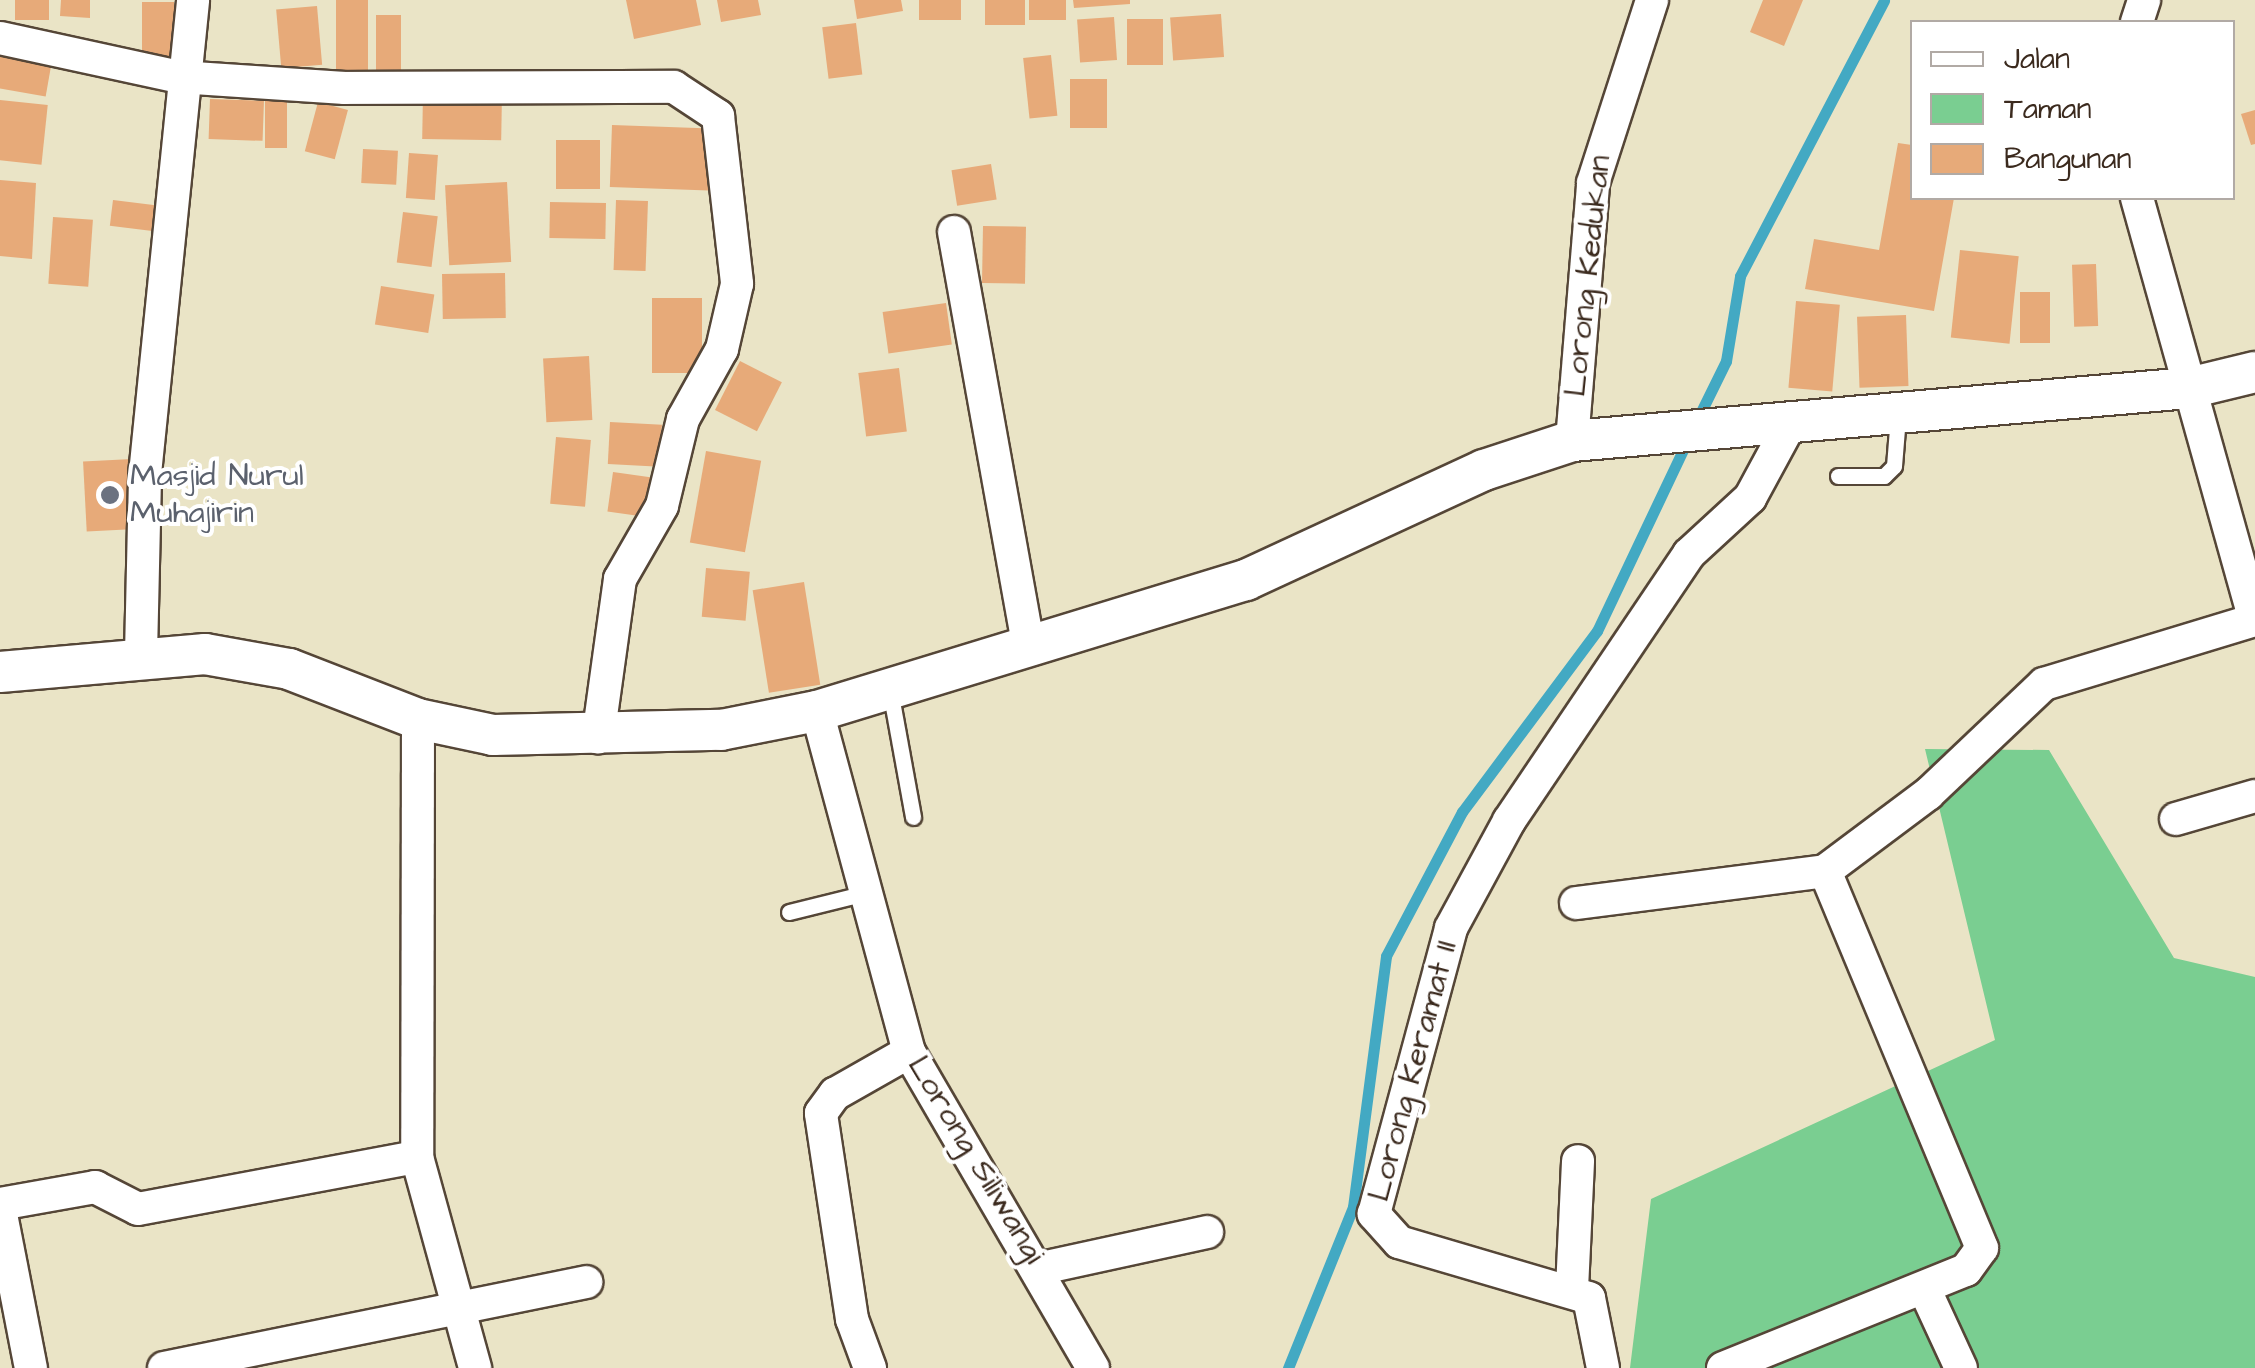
<!DOCTYPE html>
<style>
body{margin:0}
#map{position:relative;width:2255px;height:1368px;overflow:hidden;background:#eae4c6;font-family:"Architects Daughter",sans-serif}
div>[style]{position:absolute}
.green>*{inset:0;background:#7ace91}
.stream>*{height:11px;margin:-5.5px;padding:0 5.5px;transform-origin:5.5px;border-radius:5.5px;background:#43a9c3}
.building>*{inset:0;background:#e7aa79;transform-origin:0 0}
.roads{filter:drop-shadow(2px 0 #554637) drop-shadow(-2px 0 #554637) drop-shadow(0 2px #554637) drop-shadow(0 -2px #554637)}
.service>*{height:15px;margin:-7.5px;padding:0 7.5px;transform-origin:7.5px;border-radius:7.5px;background:#fff}
.minor>*{height:32px;margin:-16px;padding:0 16px;transform-origin:16px;border-radius:16px;background:#fff}
.tertiary>*{height:40px;margin:-20px;padding:0 20px;transform-origin:20px;border-radius:20px;background:#fff}
.dots>*{width:28px;height:28px;translate:-50% -50%;box-sizing:border-box;border:5px solid #fff;border-radius:50%}
span{translate:-50% -50%;white-space:nowrap;text-align:center;line-height:1.15;-webkit-text-stroke:8px #fff;paint-order:stroke}
.street-label{font-size:32px;color:#3b2a1e}
.worship-label{font-size:32px;color:#5b616d}
.left{translate:0 -50%;text-align:left}
.legend{position:absolute;left:1910px;top:20px;width:325px;height:180px;box-sizing:border-box;background:#fff;border:2px solid #b1aaa5;margin:0;padding:12px 18px;list-style:none;font-size:30px;color:#3b2a1e}
.legend li{display:flex;align-items:center;gap:20px;height:50px}
.legend b{width:50px;border:2px solid #b1aaa5}
</style>
<div id="map">
<div class="green">
<i style="clip-path:polygon(1925px 749px,2049px 750px,2174px 958px,2255px 977px,2255px 1368px,1630px 1368px,1651px 1199px,1995px 1040px)"></i>
</div>
<div class="stream">
<i style="left:1696px;top:422px;width:68px;rotate:-63.8deg"></i>
<i style="left:1726px;top:361px;width:86px;rotate:-80.6deg"></i>
<i style="left:1740px;top:276px;width:311px;rotate:-62.4deg"></i>
<i style="left:1288px;top:1368px;width:174px;rotate:-68deg"></i>
<i style="left:1353px;top:1207px;width:253px;rotate:-82.5deg"></i>
<i style="left:1386px;top:956px;width:163px;rotate:-62.2deg"></i>
<i style="left:1462px;top:812px;width:226px;rotate:-53.3deg"></i>
<i style="left:1597px;top:631px;width:212px;rotate:-64.6deg"></i>
</div>
<div class="building">
<i style="left:15px;top:0;width:34px;height:20px"></i>
<i style="clip-path:polygon(61px 0,90px 0,90px 18px,60px 16px)"></i>
<i style="left:336px;top:0;width:32px;height:77px"></i>
<i style="clip-path:polygon(626px 0,696px 0,701px 25px,634px 39px)"></i>
<i style="clip-path:polygon(717px 0,758px 0,761px 15px,721px 22px)"></i>
<i style="clip-path:polygon(854px 0,901px 0,903px 11px,857px 19px)"></i>
<i style="left:919px;top:0;width:42px;height:20px"></i>
<i style="left:985px;top:0;width:40px;height:25px"></i>
<i style="left:1029px;top:0;width:37px;height:20px"></i>
<i style="clip-path:polygon(1073px 0,1130px 0,1130px 4px,1074px 8px)"></i>
<i style="clip-path:polygon(1763px 0,1803px 0,1784px 46px,1750px 32px)"></i>
<i style="left:142px;top:2px;width:32px;height:56px"></i>
<i style="left:317px;top:6px;width:59px;height:41px;rotate:85deg"></i>
<i style="left:1221px;top:14px;width:43px;height:51px;rotate:86deg"></i>
<i style="left:376px;top:15px;width:25px;height:63px"></i>
<i style="left:1114px;top:17px;width:43px;height:37px;rotate:86deg"></i>
<i style="left:1127px;top:19px;width:36px;height:46px"></i>
<i style="left:856px;top:23px;width:52px;height:34px;rotate:83deg"></i>
<i style="left:1051px;top:55px;width:61px;height:28px;rotate:84deg"></i>
<i style="left:0;top:56px;width:52px;height:32px;rotate:10deg"></i>
<i style="left:1070px;top:79px;width:37px;height:49px"></i>
<i style="left:423px;top:93px;width:79px;height:46px;rotate:1deg"></i>
<i style="left:265px;top:98px;width:22px;height:50px"></i>
<i style="left:210px;top:99px;width:54px;height:40px;rotate:2deg"></i>
<i style="left:0;top:100px;width:48px;height:60px;rotate:6deg"></i>
<i style="left:318px;top:102px;width:31px;height:51px;rotate:15deg"></i>
<i style="clip-path:polygon(2255px 110px,2255px 144px,2251px 145px,2241px 114px)"></i>
<i style="left:612px;top:125px;width:99px;height:62px;rotate:2deg"></i>
<i style="left:556px;top:140px;width:44px;height:49px"></i>
<i style="clip-path:polygon(1898px 143px,1912px 145px,1912px 198px,1954px 198px,1934px 311px,1805px 289px,1814px 239px,1879px 250px)"></i>
<i style="left:363px;top:149px;width:35px;height:34px;rotate:3deg"></i>
<i style="left:409px;top:153px;width:29px;height:45px;rotate:4deg"></i>
<i style="left:991px;top:164px;width:36px;height:40px;rotate:81deg"></i>
<i style="clip-path:polygon(0 180px,36px 183px,32px 259px,0 256px)"></i>
<i style="left:507px;top:182px;width:80px;height:62px;rotate:87deg"></i>
<i style="left:113px;top:200px;width:57px;height:26px;rotate:7deg"></i>
<i style="left:616px;top:200px;width:32px;height:70px;rotate:2deg"></i>
<i style="left:550px;top:202px;width:56px;height:36px;rotate:1deg"></i>
<i style="left:403px;top:212px;width:35px;height:51px;rotate:7deg"></i>
<i style="left:53px;top:217px;width:40px;height:67px;rotate:4deg"></i>
<i style="left:983px;top:226px;width:43px;height:57px;rotate:1deg"></i>
<i style="left:1960px;top:250px;width:59px;height:88px;rotate:6deg"></i>
<i style="left:2096px;top:264px;width:62px;height:24px;rotate:88deg"></i>
<i style="left:505px;top:273px;width:45px;height:63px;rotate:89deg"></i>
<i style="left:381px;top:286px;width:54px;height:39px;rotate:9deg"></i>
<i style="left:2020px;top:292px;width:30px;height:51px"></i>
<i style="left:652px;top:298px;width:50px;height:75px"></i>
<i style="left:1796px;top:301px;width:44px;height:87px;rotate:5deg"></i>
<i style="left:946px;top:303px;width:42px;height:64px;rotate:82deg"></i>
<i style="left:1906px;top:315px;width:71px;height:49px;rotate:88deg"></i>
<i style="left:589px;top:356px;width:64px;height:46px;rotate:87deg"></i>
<i style="left:740px;top:361px;width:47px;height:55px;rotate:27deg"></i>
<i style="left:899px;top:368px;width:64px;height:41px;rotate:83deg"></i>
<i style="left:610px;top:422px;width:52px;height:42px;rotate:3deg"></i>
<i style="left:556px;top:437px;width:35px;height:67px;rotate:5deg"></i>
<i style="left:706px;top:451px;width:56px;height:93px;rotate:10deg"></i>
<i style="left:132px;top:459px;width:70px;height:49px;rotate:87deg"></i>
<i style="left:613px;top:472px;width:43px;height:40px;rotate:8deg"></i>
<i style="left:706px;top:568px;width:44px;height:49px;rotate:5deg"></i>
<i style="left:804px;top:582px;width:104px;height:52px;rotate:81deg"></i>
</div>
<div class="roads">
<div class="service">
<i style="left:1838px;top:476px;width:46px"></i>
<i style="left:1884px;top:476px;width:14px;rotate:-45deg"></i>
<i style="left:1894px;top:466px;width:50px;rotate:-85.4deg"></i>
<i style="left:890px;top:690px;width:129px;rotate:79.7deg"></i>
<i style="left:789px;top:912px;width:79px;rotate:-13.9deg"></i>
</div>
<div class="minor">
<i style="left:2137px;top:22px;width:23px;rotate:-72deg"></i>
<i style="left:0;top:38px;width:183px;rotate:12.3deg"></i>
<i style="left:179px;top:77px;width:166px;rotate:3.8deg"></i>
<i style="left:345px;top:88px;width:329px;rotate:-0.2deg"></i>
<i style="left:674px;top:87px;width:53px;rotate:33.4deg"></i>
<i style="left:718px;top:116px;width:169px;rotate:83.5deg"></i>
<i style="left:737px;top:284px;width:67px;rotate:103deg"></i>
<i style="left:722px;top:349px;width:80px;rotate:119.1deg"></i>
<i style="left:683px;top:419px;width:89px;rotate:103.6deg"></i>
<i style="left:662px;top:506px;width:84px;rotate:119.9deg"></i>
<i style="left:620px;top:579px;width:160px;rotate:97.9deg"></i>
<i style="left:2137px;top:198px;width:438px;rotate:74.4deg"></i>
<i style="left:954px;top:232px;width:424px;rotate:79.8deg"></i>
<i style="left:1572px;top:441px;width:259px;rotate:-85.3deg"></i>
<i style="left:1593px;top:183px;width:192px;rotate:-72.1deg"></i>
<i style="left:141px;top:654px;width:180px;rotate:-88.7deg"></i>
<i style="left:145px;top:474px;width:476px;rotate:-84.2deg"></i>
<i style="left:817px;top:711px;width:353px;rotate:74.9deg"></i>
<i style="left:909px;top:1052px;width:366px;rotate:59.8deg"></i>
<i style="left:418px;top:719px;width:438px;rotate:90.1deg"></i>
<i style="left:417px;top:1157px;width:219px;rotate:74.6deg"></i>
<i style="left:2176px;top:819px;width:82px;rotate:-16.2deg"></i>
<i style="left:1576px;top:903px;width:251px;rotate:-7.3deg"></i>
<i style="left:1825px;top:871px;width:129px;rotate:-36.8deg"></i>
<i style="left:1928px;top:794px;width:160px;rotate:-43.5deg"></i>
<i style="left:2044px;top:684px;width:220px;rotate:-16.9deg"></i>
<i style="left:0;top:1204px;width:97px;rotate:-10.1deg"></i>
<i style="left:95px;top:1187px;width:48px;rotate:27.1deg"></i>
<i style="left:138px;top:1209px;width:284px;rotate:-10.6deg"></i>
<i style="left:0;top:1209px;width:162px;rotate:79deg"></i>
<i style="left:1042px;top:1268px;width:169px;rotate:-12.3deg"></i>
<i style="left:1924px;top:1288px;width:88px;rotate:65.2deg"></i>
<i style="left:1572px;top:1289px;width:128px;rotate:-87.3deg"></i>
<i style="left:164px;top:1368px;width:431px;rotate:-11.5deg"></i>
<i style="left:870px;top:1368px;width:52px;rotate:-110.2deg"></i>
<i style="left:852px;top:1319px;width:208px;rotate:-98.6deg"></i>
<i style="left:821px;top:1113px;width:24px;rotate:-54deg"></i>
<i style="left:835px;top:1094px;width:85px;rotate:-29.6deg"></i>
<i style="left:1603px;top:1368px;width:71px;rotate:-101.3deg"></i>
<i style="left:1589px;top:1298px;width:198px;rotate:-163.6deg"></i>
<i style="left:1399px;top:1242px;width:38px;rotate:-132deg"></i>
<i style="left:1374px;top:1214px;width:296px;rotate:-74.9deg"></i>
<i style="left:1451px;top:928px;width:122px;rotate:-61.5deg"></i>
<i style="left:1509px;top:821px;width:322px;rotate:-56deg"></i>
<i style="left:1689px;top:554px;width:83px;rotate:-42.6deg"></i>
<i style="left:1750px;top:498px;width:84px;rotate:-61.6deg"></i>
<i style="left:1723px;top:1368px;width:262px;rotate:-22deg"></i>
<i style="left:1966px;top:1270px;width:27px;rotate:-54deg"></i>
<i style="left:1982px;top:1248px;width:408px;rotate:-112.6deg"></i>
</div>
<div class="tertiary">
<i style="left:0;top:672px;width:206px;rotate:-5deg"></i>
<i style="left:205px;top:654px;width:85px;rotate:10.1deg"></i>
<i style="left:289px;top:669px;width:138px;rotate:21.2deg"></i>
<i style="left:418px;top:719px;width:77px;rotate:12deg"></i>
<i style="left:493px;top:735px;width:228px;rotate:-1.3deg"></i>
<i style="left:721px;top:730px;width:98px;rotate:-11.2deg"></i>
<i style="left:817px;top:711px;width:449px;rotate:-17deg"></i>
<i style="left:1246px;top:580px;width:262px;rotate:-24.8deg"></i>
<i style="left:1484px;top:470px;width:93px;rotate:-18.2deg"></i>
<i style="left:1572px;top:441px;width:619px;rotate:-4.91deg"></i>
<i style="left:2189px;top:388px;width:68px;rotate:-13.6deg"></i>
</div>
</div>
<div class="dots">
<i style="left:110px;top:495px;background:#6b7280"></i>
</div>
<div class="street-label">
<span style="left:1588px;top:276px;rotate:-84deg">Lorong Kedukan</span>
<span style="left:1413px;top:1071px;rotate:-75deg">Lorong Keramat II</span>
<span style="left:976px;top:1160px;rotate:59deg">Lorong Siliwangi</span>
</div>
<div class="worship-label">
<span class="left" style="left:130px;top:495px">Masjid Nurul<br>Muhajirin</span>
</div>
<ul class="legend">
<li><b style="height:12px;background:#fff"></b>Jalan</li>
<li><b style="height:28px;background:#7ace91"></b>Taman</li>
<li><b style="height:28px;background:#e7aa79"></b>Bangunan</li>
</ul>
</div>
